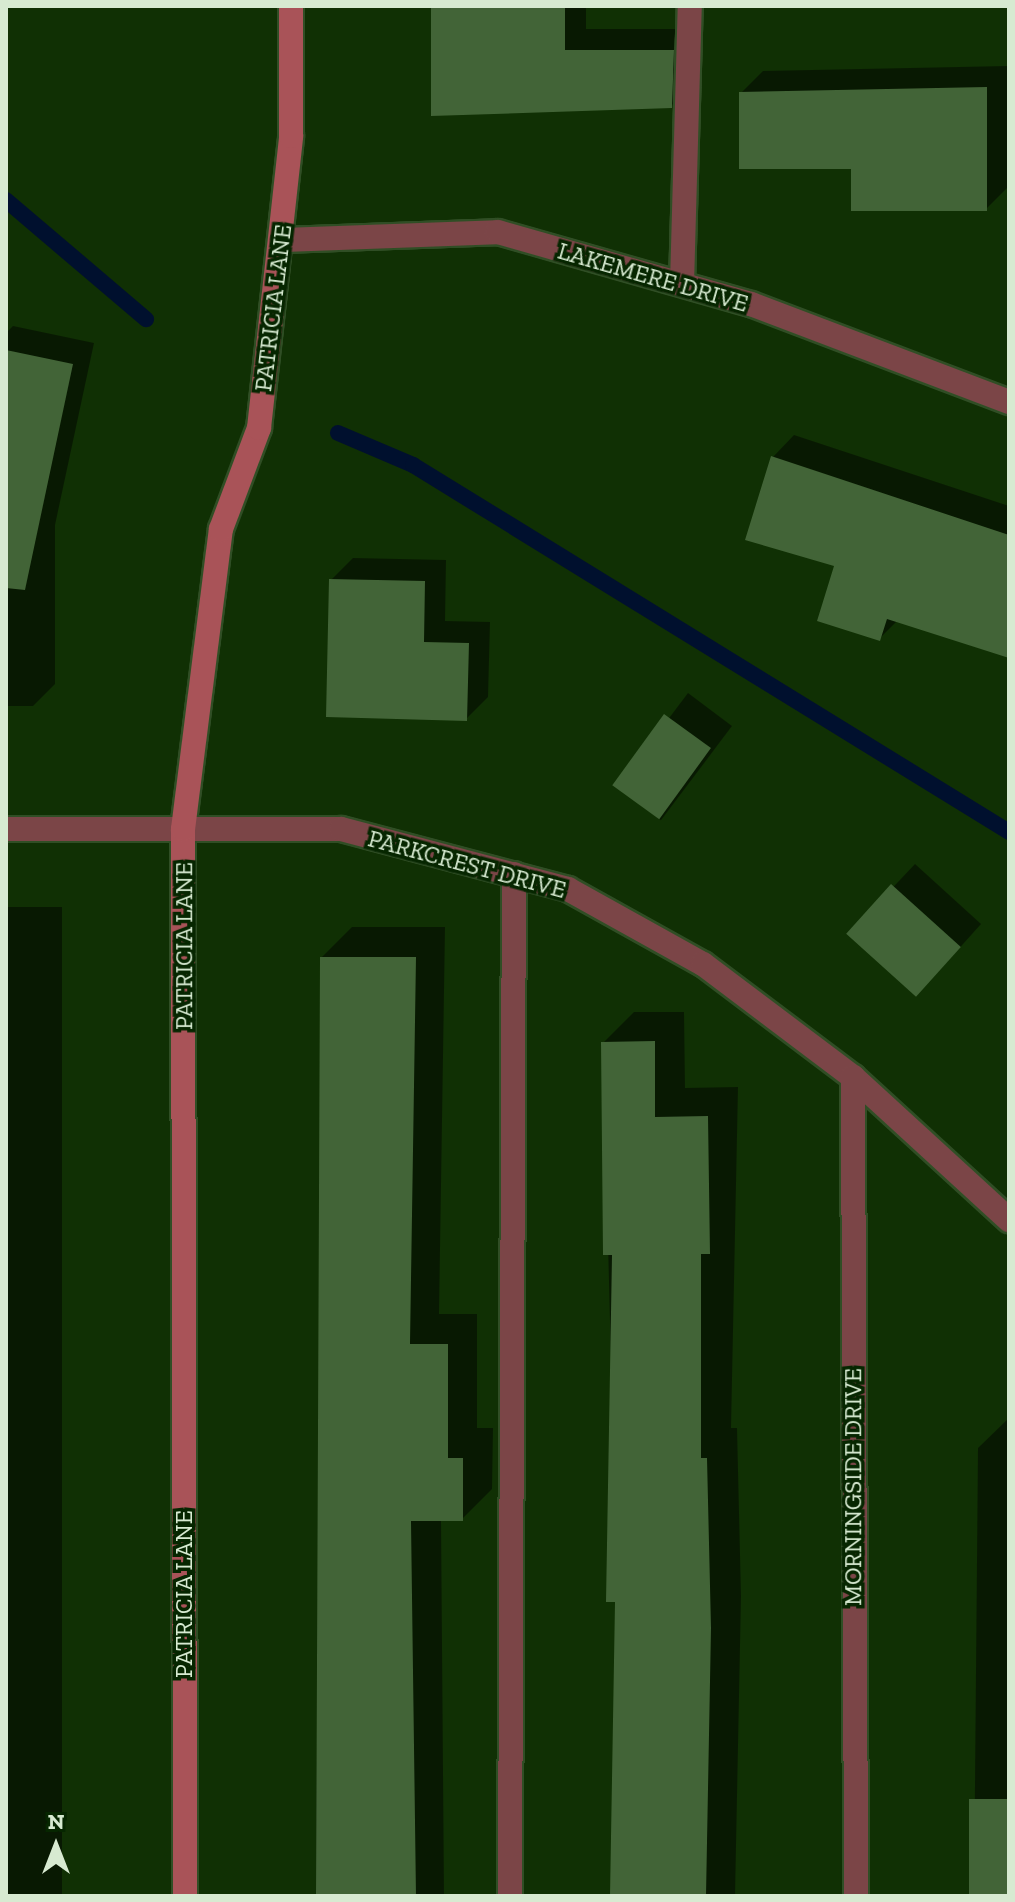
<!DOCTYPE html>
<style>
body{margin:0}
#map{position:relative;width:1015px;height:1902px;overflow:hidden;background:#103004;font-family:"Zilla Slab",serif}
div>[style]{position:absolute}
.shadow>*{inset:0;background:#0007;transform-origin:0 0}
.stream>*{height:16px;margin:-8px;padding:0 8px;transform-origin:8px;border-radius:8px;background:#00102e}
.building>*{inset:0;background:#426437;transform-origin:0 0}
.roads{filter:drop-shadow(2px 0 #304e25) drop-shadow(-2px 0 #304e25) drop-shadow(0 2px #304e25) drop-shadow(0 -2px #304e25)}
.lane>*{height:24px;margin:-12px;padding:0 12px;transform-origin:12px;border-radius:12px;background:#7b4547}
.street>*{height:24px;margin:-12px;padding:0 12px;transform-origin:12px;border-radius:12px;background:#7b4547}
.secondary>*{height:24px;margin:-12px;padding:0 12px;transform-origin:12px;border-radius:12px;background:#a95358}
span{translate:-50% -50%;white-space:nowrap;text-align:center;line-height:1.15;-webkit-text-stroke:7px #062600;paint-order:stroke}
.street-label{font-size:24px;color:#d7ead1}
.frame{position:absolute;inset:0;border:8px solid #d7ead1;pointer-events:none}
.north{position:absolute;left:16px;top:1806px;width:80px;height:80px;-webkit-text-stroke:6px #062600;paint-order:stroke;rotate:0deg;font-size:22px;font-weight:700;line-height:32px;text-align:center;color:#d7ead1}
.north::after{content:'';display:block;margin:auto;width:28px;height:36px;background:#d7ead1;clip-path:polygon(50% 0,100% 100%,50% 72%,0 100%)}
</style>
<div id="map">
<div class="shadow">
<i style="clip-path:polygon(434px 6px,586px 6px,586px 29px,695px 29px,693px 84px,671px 106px)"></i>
<i style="clip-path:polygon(1008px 66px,1008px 187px,986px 209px,853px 167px,741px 93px,763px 71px)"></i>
<i style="clip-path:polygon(13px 326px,94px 343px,55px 525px,55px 684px,33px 706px,6px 706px,6px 333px)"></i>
<i style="clip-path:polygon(794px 435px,1009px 506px,1009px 656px,898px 620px,880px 638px,773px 457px)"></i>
<i style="clip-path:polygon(353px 558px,446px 560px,445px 621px,490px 622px,488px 697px,466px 719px,331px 580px)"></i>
<i style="left:688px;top:693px;width:55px;height:118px;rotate:37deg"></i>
<i style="clip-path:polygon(915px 864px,981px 924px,937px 973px,849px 934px)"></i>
<i style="left:6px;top:907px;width:56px;height:989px"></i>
<i style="clip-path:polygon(352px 927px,445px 927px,439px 1314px,477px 1314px,477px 1428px,493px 1428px,492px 1489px,462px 1519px,441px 1519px,444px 1896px,316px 1896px,322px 957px)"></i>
<i style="clip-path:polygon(634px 1012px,684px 1012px,685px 1088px,738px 1087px,731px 1428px,737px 1428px,741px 1596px,735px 1896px,612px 1896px,617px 1600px,603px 1043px)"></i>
<i style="clip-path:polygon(1009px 1418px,1009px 1896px,974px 1896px,978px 1448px)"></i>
</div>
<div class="stream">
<i style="left:6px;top:200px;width:184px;rotate:40.4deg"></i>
<i style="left:338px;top:433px;width:82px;rotate:23.1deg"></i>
<i style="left:413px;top:465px;width:700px;rotate:31.62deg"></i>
</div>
<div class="building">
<i style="clip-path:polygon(431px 6px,565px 6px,565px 50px,674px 50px,672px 108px,431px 116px)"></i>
<i style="clip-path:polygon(987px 87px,987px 211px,851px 211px,851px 169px,739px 169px,739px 92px)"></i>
<i style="clip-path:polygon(6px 350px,73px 364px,25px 590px,6px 588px)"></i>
<i style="clip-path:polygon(771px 456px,1009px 535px,1009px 658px,887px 619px,880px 641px,817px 621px,834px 566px,745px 540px)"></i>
<i style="clip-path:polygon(329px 579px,425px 581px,424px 642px,469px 643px,467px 721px,326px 717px)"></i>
<i style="left:664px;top:714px;width:58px;height:88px;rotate:36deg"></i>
<i style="left:891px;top:884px;width:94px;height:67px;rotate:42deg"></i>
<i style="clip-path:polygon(320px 957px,416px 957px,410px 1344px,448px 1344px,448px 1458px,463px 1458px,463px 1521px,411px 1521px,416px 1896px,316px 1896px)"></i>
<i style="clip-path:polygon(655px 1041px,655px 1117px,708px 1116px,710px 1254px,701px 1254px,701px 1458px,707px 1458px,711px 1628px,706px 1896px,610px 1896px,615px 1602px,606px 1602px,612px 1255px,603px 1255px,601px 1042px)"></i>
<i style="left:969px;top:1799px;width:40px;height:97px"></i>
</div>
<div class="roads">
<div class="lane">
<i style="left:682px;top:284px;width:278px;rotate:-88.4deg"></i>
<i style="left:510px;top:1896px;width:1022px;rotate:-89.78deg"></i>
</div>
<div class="street">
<i style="left:282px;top:240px;width:216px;rotate:-2.1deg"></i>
<i style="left:498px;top:232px;width:263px;rotate:15.9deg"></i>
<i style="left:751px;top:304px;width:276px;rotate:20.8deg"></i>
<i style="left:6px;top:829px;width:335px"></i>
<i style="left:341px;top:829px;width:235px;rotate:14.8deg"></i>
<i style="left:568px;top:889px;width:154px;rotate:29.1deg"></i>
<i style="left:703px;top:964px;width:188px;rotate:37deg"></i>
<i style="left:853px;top:1077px;width:212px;rotate:42.5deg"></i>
<i style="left:853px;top:1077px;width:819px;rotate:89.79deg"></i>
</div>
<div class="secondary">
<i style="left:185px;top:1896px;width:1067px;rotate:-90.11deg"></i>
<i style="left:183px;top:829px;width:302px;rotate:-82.8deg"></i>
<i style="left:221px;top:529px;width:108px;rotate:-69.4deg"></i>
<i style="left:259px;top:428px;width:294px;rotate:-83.7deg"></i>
<i style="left:291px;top:136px;width:130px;rotate:-90deg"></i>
</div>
</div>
<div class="street-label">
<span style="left:653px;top:277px;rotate:16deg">LAKEMERE DRIVE</span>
<span style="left:273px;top:308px;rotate:-83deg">PATRICIA LANE</span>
<span style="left:467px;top:864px;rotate:15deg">PARKCREST DRIVE</span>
<span style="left:184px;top:946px;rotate:-90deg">PATRICIA LANE</span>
<span style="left:853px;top:1487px;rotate:-90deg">MORNINGSIDE DRIVE</span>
<span style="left:184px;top:1594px;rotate:-90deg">PATRICIA LANE</span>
</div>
<div class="frame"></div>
<div class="north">N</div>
</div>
